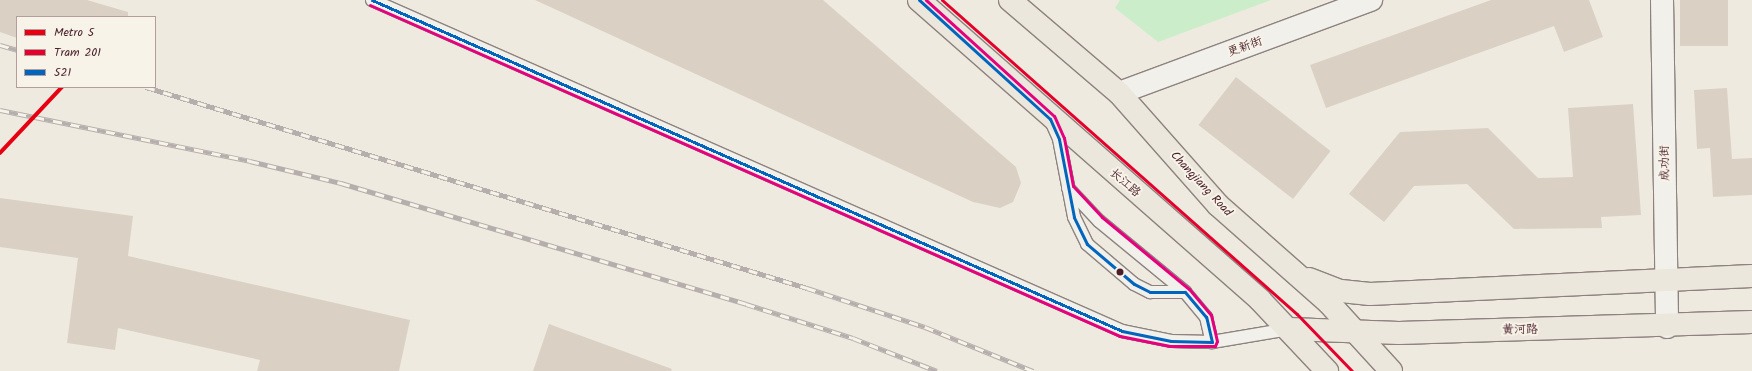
<!DOCTYPE html>
<meta charset="utf-8">
<style>
body{margin:0}
#map{position:relative;width:1752px;height:371px;overflow:hidden;background:#efeadf;font-family:Kalam,"LXGW WenKai TC",sans-serif}
div>[style]{position:absolute}
.green>*{inset:0;background:#cbedca}
.building>*{inset:0;background:#dad1c4;transform-origin:0 0}
.roads{filter:drop-shadow(1px 0 #8d827f) drop-shadow(-1px 0 #8d827f) drop-shadow(0 1px #8d827f) drop-shadow(0 -1px #8d827f)}
.service>*{height:12px;margin:-6px;padding:0 6px;transform-origin:6px;border-radius:6px;background:#f2f0eb}
.minor>*{height:22px;margin:-11px;padding:0 11px;transform-origin:11px;border-radius:11px;background:#f2f0eb}
.primary>*{height:22px;margin:-11px;padding:0 11px;transform-origin:11px;border-radius:11px;background:#ece7dd}
.rail>*{height:4.5px;margin-top:-2.25px;transform-origin:0;background:repeating-linear-gradient(90deg,#f7f3e8 0 9px,#b5aeac 0 18px);box-sizing:border-box;border-block:1px solid #b5aeac}
.bus-1>*{height:3px;margin:-1.5px;padding:0 1.5px;transform-origin:1.5px;border-radius:1.5px;background:#0065bd}
.bus-2>*{height:3px;margin:-1.5px;padding:0 1.5px;transform-origin:1.5px;border-radius:1.5px;background:#e5007d}
.tram-1>*{height:3px;margin:-1.5px;padding:0 1.5px;transform-origin:1.5px;border-radius:1.5px;background:#e4002b}
.metro-1>*{height:4px;margin:-2px;padding:0 2px;transform-origin:2px;border-radius:2px;background:#e60012}
.dots>*{width:11px;height:11px;translate:-50% -50%;box-sizing:border-box;border:2px solid #f7f3e8;border-radius:50%}
span{translate:-50% -50%;white-space:nowrap;text-align:center;line-height:1.15;-webkit-text-stroke:4px #f7f3e8;paint-order:stroke}
.street-label{font-size:12px;color:#4a1f2b}
.legend{position:absolute;left:16px;top:16px;width:140px;height:72px;box-sizing:border-box;background:#f7f3e8;border:1px solid #b29e9c;margin:0;padding:5px 7px;list-style:none;font-size:12px;color:#4a1f2b}
.legend li{display:flex;align-items:center;gap:8px;height:20px}
.legend b{width:20px;border:1px solid #b29e9c}
</style>
<div id="map">
<div class="green">
<i style="clip-path:polygon(1120px 0,1271px 0,1158px 42px,1115px 8px)"></i>
</div>
<div class="building">
<i style="clip-path:polygon(0 0,87px 0,128px 12px,128px 17px,17px 17px,17px 38px,0 32px)"></i>
<i style="clip-path:polygon(535px 0,823px 0,1016px 167px,1021px 183px,1013px 202px,1000px 208px,973px 202px)"></i>
<i style="clip-path:polygon(1491px 0,1589px 0,1603px 37px,1564px 52px,1554px 26px,1326px 108px,1310px 65px)"></i>
<i style="left:1680px;top:0;width:48px;height:46px"></i>
<i style="left:1236px;top:77px;width:120px;height:61px;rotate:38deg"></i>
<i style="clip-path:polygon(1727px 88px,1732px 159px,1752px 158px,1752px 195px,1713px 197px,1710px 148px,1697px 149px,1694px 90px)"></i>
<i style="clip-path:polygon(1633px 104px,1641px 215px,1601px 217px,1602px 228px,1514px 229px,1467px 184px,1414px 186px,1384px 222px,1349px 194px,1400px 132px,1488px 128px,1538px 178px,1573px 177px,1568px 108px)"></i>
<i style="clip-path:polygon(0 198px,133px 216px,128px 256px,410px 320px,399px 371px,257px 371px,260px 360px,118px 328px,115px 350px,67px 343px,78px 258px,0 247px)"></i>
<i style="clip-path:polygon(549px 324px,672px 369px,671px 371px,533px 371px)"></i>
</div>
<div class="roads">
<div class="service">
<i style="left:372px;top:0;width:820px;rotate:23.81deg"></i>
<i style="left:1122px;top:331px;width:50px;rotate:11.5deg"></i>
<i style="left:1171px;top:341px;width:41px;rotate:1.4deg"></i>
<i style="left:1212px;top:342px;width:78px;rotate:-9.6deg"></i>
<i style="left:1052px;top:123px;width:17px;rotate:66deg"></i>
<i style="left:1059px;top:139px;width:79px;rotate:79.1deg"></i>
<i style="left:1074px;top:217px;width:30px;rotate:64deg"></i>
<i style="left:1087px;top:244px;width:62px;rotate:40.4deg"></i>
<i style="left:1134px;top:284px;width:18px;rotate:27deg"></i>
<i style="left:1150px;top:292px;width:35px"></i>
<i style="left:1068px;top:188px;width:45px;rotate:46.8deg"></i>
<i style="left:1099px;top:221px;width:112px;rotate:39.5deg"></i>
<i style="left:1185px;top:292px;width:33px;rotate:50deg"></i>
<i style="left:1206px;top:317px;width:26px;rotate:77deg"></i>
</div>
<div class="minor">
<i style="left:1662px;top:0;width:327px;rotate:89.1deg"></i>
<i style="left:1119px;top:93px;width:269px;rotate:-20.3deg"></i>
</div>
<div class="primary">
<i style="left:919px;top:0;width:454px;rotate:41.3deg"></i>
<i style="left:1260px;top:300px;width:98px;rotate:46.7deg"></i>
<i style="left:1010px;top:0;width:143px;rotate:40.5deg"></i>
<i style="left:1119px;top:93px;width:149px;rotate:48.5deg"></i>
<i style="left:1218px;top:205px;width:148px;rotate:41.4deg"></i>
<i style="left:1329px;top:303px;width:92px;rotate:47.6deg"></i>
<i style="left:1309px;top:279px;width:34px;rotate:21deg"></i>
<i style="left:1341px;top:291px;width:29px;rotate:6deg"></i>
<i style="left:1370px;top:294px;width:382px;rotate:-2.7deg"></i>
<i style="left:1289px;top:329px;width:110px;rotate:2.1deg"></i>
<i style="left:1399px;top:333px;width:353px;rotate:-1.8deg"></i>
</div>
</div>
<div class="rail">
<i style="left:0;top:45px;width:18px;rotate:16deg"></i>
<i style="left:146px;top:87px;width:691px;rotate:16.91deg"></i>
<i style="left:807px;top:288px;width:124px;rotate:18.3deg"></i>
<i style="left:925px;top:327px;width:117px;rotate:22.2deg"></i>
<i style="left:0;top:110px;width:255px;rotate:11.5deg"></i>
<i style="left:250px;top:161px;width:94px;rotate:13.6deg"></i>
<i style="left:341px;top:183px;width:423px;rotate:16.6deg"></i>
<i style="left:746px;top:304px;width:112px;rotate:17.6deg"></i>
<i style="left:853px;top:338px;width:90px;rotate:21.4deg"></i>
</div>
<div class="bus-1">
<i style="left:372px;top:0;width:820px;rotate:23.81deg"></i>
<i style="left:1122px;top:331px;width:50px;rotate:11.5deg"></i>
<i style="left:1171px;top:341px;width:41px;rotate:1.4deg"></i>
<i style="left:1212px;top:342px;width:26px;rotate:-103deg"></i>
<i style="left:1206px;top:317px;width:33px;rotate:-130deg"></i>
<i style="left:1185px;top:292px;width:35px;rotate:180deg"></i>
<i style="left:1150px;top:292px;width:18px;rotate:-153deg"></i>
<i style="left:1134px;top:284px;width:62px;rotate:-139.6deg"></i>
<i style="left:1087px;top:244px;width:30px;rotate:-116deg"></i>
<i style="left:1074px;top:217px;width:79px;rotate:-100.9deg"></i>
<i style="left:1059px;top:139px;width:22px;rotate:-114deg"></i>
<i style="left:1050px;top:119px;width:177px;rotate:-137.7deg"></i>
</div>
<div class="bus-2">
<i style="left:370px;top:5px;width:820px;rotate:23.81deg"></i>
<i style="left:1120px;top:336px;width:51px;rotate:11.3deg"></i>
<i style="left:1170px;top:346px;width:45px"></i>
<i style="left:1215px;top:346px;width:5px;rotate:-68deg"></i>
<i style="left:1217px;top:341px;width:27px;rotate:-103deg"></i>
<i style="left:1211px;top:315px;width:34px;rotate:-130deg"></i>
<i style="left:1189px;top:289px;width:113px;rotate:-140.4deg"></i>
<i style="left:1102px;top:217px;width:42px;rotate:-133.1deg"></i>
<i style="left:1073px;top:186px;width:49px;rotate:-100.6deg"></i>
<i style="left:1064px;top:138px;width:24px;rotate:-114deg"></i>
<i style="left:1054px;top:116px;width:173px;rotate:-137.8deg"></i>
</div>
<div class="tram-1">
<i style="left:942px;top:0;width:474px;rotate:41.5deg"></i>
<i style="left:1297px;top:314px;width:79px;rotate:46deg"></i>
</div>
<div class="metro-1">
<i style="left:0;top:153px;width:91px;rotate:-46.8deg"></i>
</div>
<div class="dots">
<i style="left:1120px;top:272px;background:#4a1f2b"></i>
</div>
<div class="street-label">
<span style="left:1245px;top:47px;rotate:-20deg">更新街</span>
<span style="left:1665px;top:163px;rotate:-91deg">成功街</span>
<span style="left:1125px;top:183px;rotate:41deg">长江路</span>
<span style="left:1201px;top:184px;rotate:47deg">Changjiang Road</span>
<span style="left:1520px;top:330px;rotate:-1deg">黄河路</span>
</div>
<ul class="legend">
<li><b style="height:5px;background:#e60012"></b>Metro 5</li>
<li><b style="height:5px;background:#e4002b"></b>Tram 201</li>
<li><b style="height:5px;background:#0065bd"></b>521</li>
</ul>
</div>
